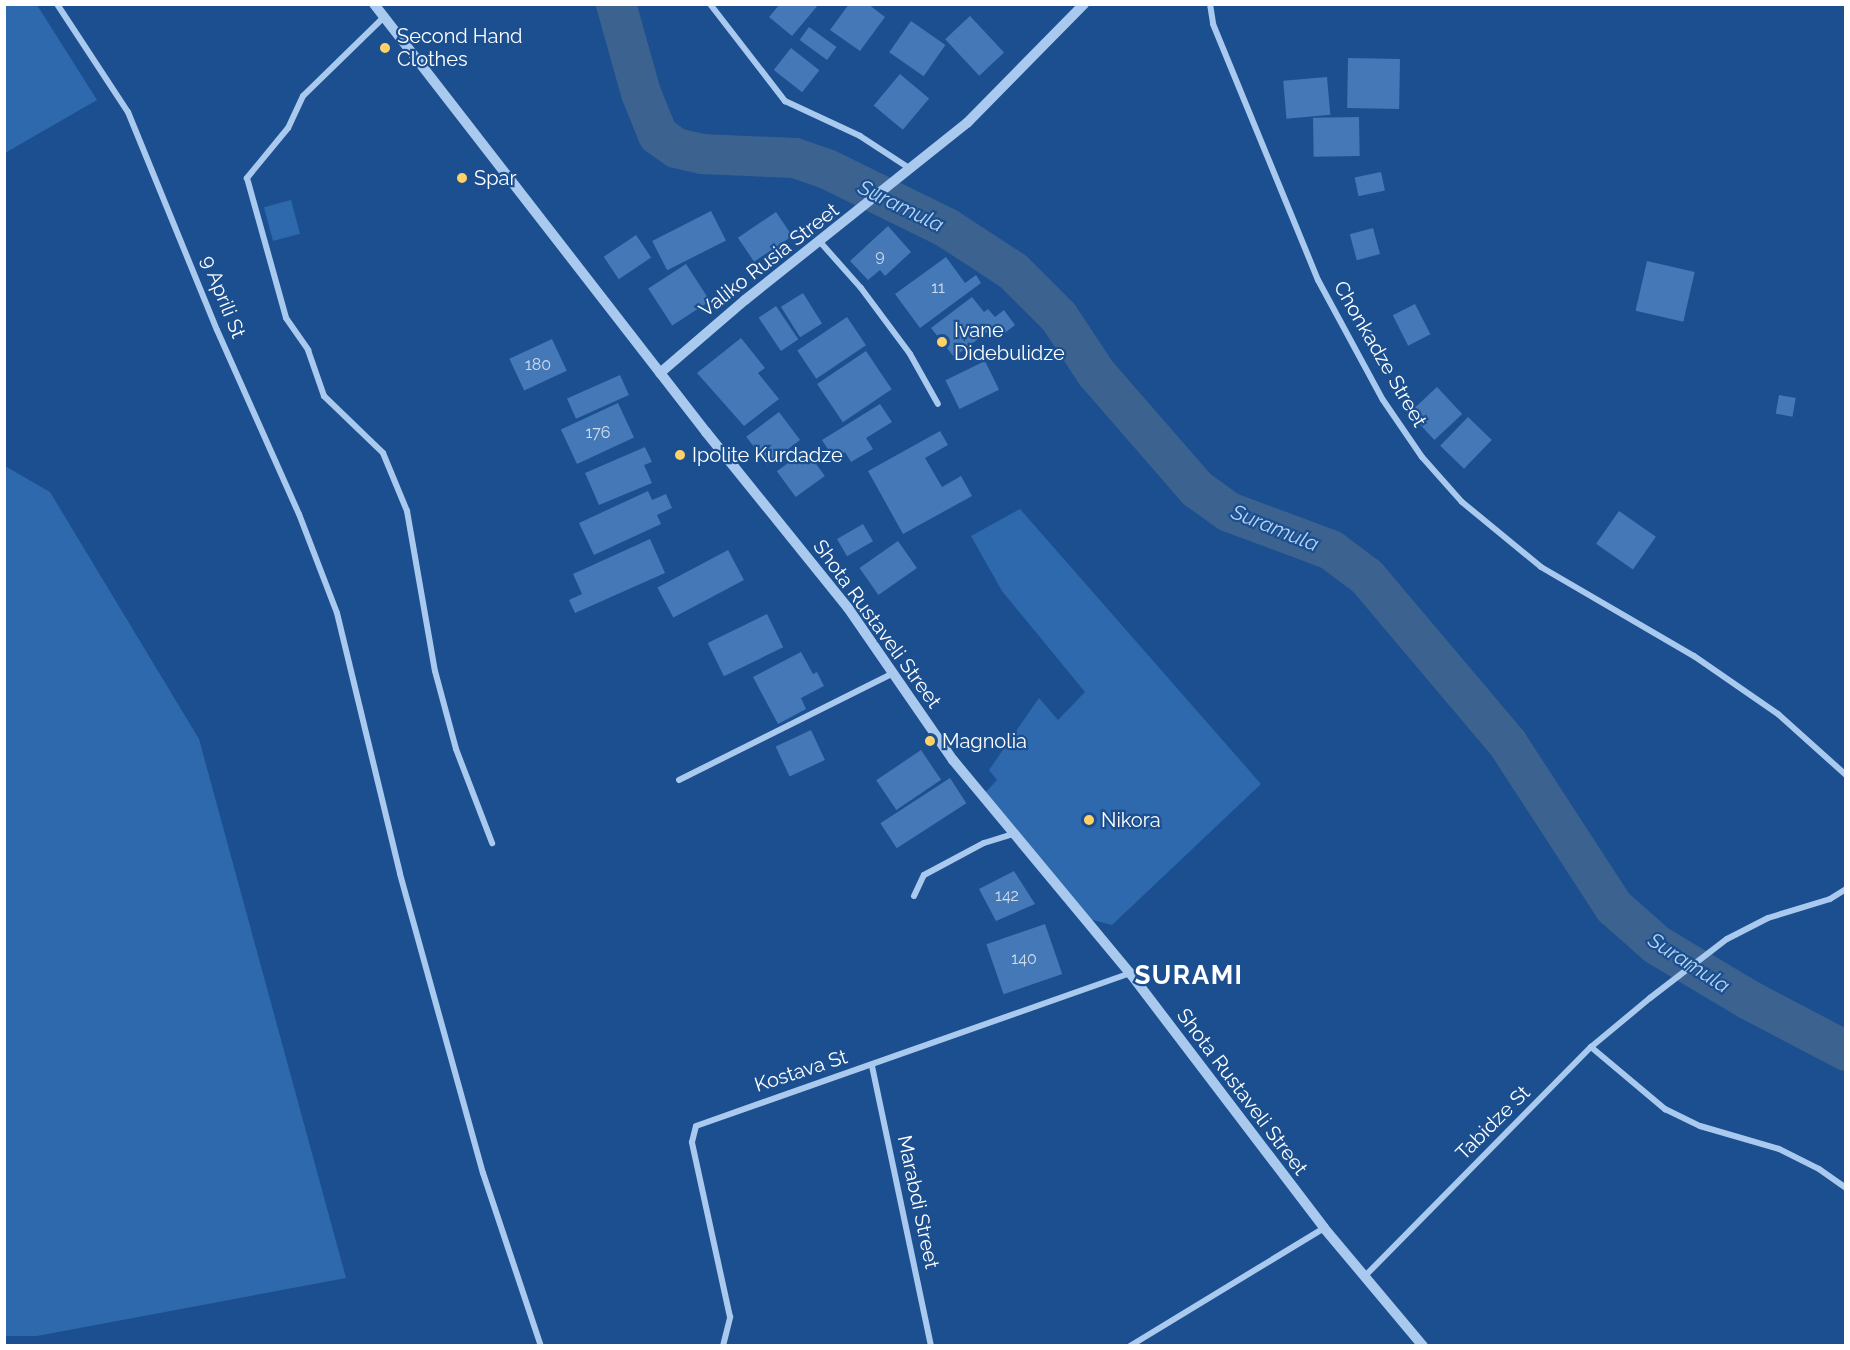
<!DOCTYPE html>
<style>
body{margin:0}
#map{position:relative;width:1850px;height:1350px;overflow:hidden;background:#1b4f8f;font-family:Raleway,sans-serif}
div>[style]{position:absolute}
.green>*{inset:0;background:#2e69ad;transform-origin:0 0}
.river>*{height:40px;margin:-20px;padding:0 20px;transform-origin:20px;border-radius:20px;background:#3c6290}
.building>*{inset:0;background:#4478b7;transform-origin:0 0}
.minor>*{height:6px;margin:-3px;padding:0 3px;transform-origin:3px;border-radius:3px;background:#a9c9ee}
.tertiary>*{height:10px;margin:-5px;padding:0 5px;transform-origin:5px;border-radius:5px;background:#a9c9ee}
.dots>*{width:16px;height:16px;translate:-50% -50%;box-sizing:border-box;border:3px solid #1b4f8f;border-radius:50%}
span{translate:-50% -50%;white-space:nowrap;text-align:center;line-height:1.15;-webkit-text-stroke:4.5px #1b4f8f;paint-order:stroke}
.number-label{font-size:16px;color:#d0dded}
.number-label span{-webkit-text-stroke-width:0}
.poi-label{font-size:20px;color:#fff}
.left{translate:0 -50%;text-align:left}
.street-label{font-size:20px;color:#fff}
.water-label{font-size:21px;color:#b5d3f5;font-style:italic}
.district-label{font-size:26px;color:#fff;font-weight:700;letter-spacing:1.5px}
.frame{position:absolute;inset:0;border:6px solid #fff;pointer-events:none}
</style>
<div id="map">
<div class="green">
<i style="clip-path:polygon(5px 4px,37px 5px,97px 100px,5px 153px)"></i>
<i style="left:291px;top:200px;width:35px;height:28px;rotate:75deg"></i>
<i style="clip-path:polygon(5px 466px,50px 492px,199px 739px,346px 1278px,37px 1336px,5px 1336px)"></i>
<i style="clip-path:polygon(1020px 509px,1261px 784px,1112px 925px,1089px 919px,982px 796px,997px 780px,989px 770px,1039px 698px,1058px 720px,1085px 692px,1002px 591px,971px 536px)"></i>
</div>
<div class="river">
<i style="left:616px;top:4px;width:92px;rotate:74.3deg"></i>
<i style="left:641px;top:93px;width:45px;rotate:68deg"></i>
<i style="left:658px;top:135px;width:22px;rotate:36deg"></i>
<i style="left:676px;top:148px;width:27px;rotate:13deg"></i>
<i style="left:702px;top:154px;width:93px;rotate:2.5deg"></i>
<i style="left:795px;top:158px;width:34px;rotate:19deg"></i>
<i style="left:827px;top:169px;width:134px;rotate:26.2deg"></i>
<i style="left:947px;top:228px;width:79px;rotate:33.1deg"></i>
<i style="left:1013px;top:271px;width:65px;rotate:45deg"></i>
<i style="left:1059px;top:317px;width:67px;rotate:56.5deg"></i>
<i style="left:1096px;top:373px;width:154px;rotate:49deg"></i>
<i style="left:1197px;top:489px;width:39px;rotate:36deg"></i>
<i style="left:1229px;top:512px;width:109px;rotate:20.4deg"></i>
<i style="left:1331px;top:550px;width:45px;rotate:36.9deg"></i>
<i style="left:1367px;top:577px;width:219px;rotate:49.8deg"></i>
<i style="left:1508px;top:744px;width:194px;rotate:57deg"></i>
<i style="left:1614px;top:907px;width:57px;rotate:41.5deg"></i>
<i style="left:1657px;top:945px;width:107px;rotate:30.9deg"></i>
<i style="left:1749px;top:1000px;width:110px;rotate:27.7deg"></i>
</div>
<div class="building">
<i style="clip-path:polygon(780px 4px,819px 4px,792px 36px,769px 17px)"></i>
<i style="clip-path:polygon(849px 4px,868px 4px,885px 17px,860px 51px,830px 30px)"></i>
<i style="left:970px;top:16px;width:50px;height:34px;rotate:47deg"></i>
<i style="left:911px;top:21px;width:42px;height:38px;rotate:35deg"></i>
<i style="left:809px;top:27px;width:34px;height:16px;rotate:36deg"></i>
<i style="left:791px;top:48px;width:36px;height:28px;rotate:38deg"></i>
<i style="left:1348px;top:58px;width:52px;height:50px;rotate:1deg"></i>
<i style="left:900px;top:74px;width:38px;height:41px;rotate:40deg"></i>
<i style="left:1327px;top:77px;width:38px;height:44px;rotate:85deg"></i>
<i style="left:1359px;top:117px;width:39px;height:46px;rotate:89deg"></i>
<i style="left:1381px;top:172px;width:19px;height:27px;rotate:78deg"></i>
<i style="left:711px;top:211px;width:33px;height:66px;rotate:63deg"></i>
<i style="left:776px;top:212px;width:29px;height:46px;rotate:56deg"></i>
<i style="clip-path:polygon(888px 226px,911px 252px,885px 276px,880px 270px,868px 280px,850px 261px)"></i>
<i style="left:1373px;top:228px;width:27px;height:24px;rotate:75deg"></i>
<i style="left:636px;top:235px;width:27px;height:39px;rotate:56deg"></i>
<i style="clip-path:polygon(946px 257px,965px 283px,976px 275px,981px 283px,920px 328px,895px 294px)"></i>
<i style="left:1647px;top:261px;width:49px;height:51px;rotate:13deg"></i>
<i style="left:686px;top:264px;width:44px;height:45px;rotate:57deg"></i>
<i style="left:803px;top:293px;width:36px;height:26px;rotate:58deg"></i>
<i style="clip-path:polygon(972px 297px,984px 312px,988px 309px,995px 317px,1004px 310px,1015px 325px,997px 339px,990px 330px,954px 357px,931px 328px)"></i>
<i style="left:1415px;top:304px;width:34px;height:25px;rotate:63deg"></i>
<i style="left:776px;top:306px;width:40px;height:21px;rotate:56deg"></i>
<i style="left:847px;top:317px;width:34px;height:60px;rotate:56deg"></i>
<i style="clip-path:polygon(741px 338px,765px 368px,758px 373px,779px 399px,744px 426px,697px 373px)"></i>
<i style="left:552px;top:339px;width:35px;height:47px;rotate:65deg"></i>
<i style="left:866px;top:351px;width:46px;height:59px;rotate:56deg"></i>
<i style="left:985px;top:361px;width:32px;height:44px;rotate:64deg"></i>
<i style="left:620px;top:375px;width:22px;height:58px;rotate:66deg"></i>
<i style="left:1437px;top:387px;width:37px;height:38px;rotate:47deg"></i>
<i style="left:1779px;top:395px;width:17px;height:19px;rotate:10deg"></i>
<i style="left:618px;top:403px;width:38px;height:63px;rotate:65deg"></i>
<i style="clip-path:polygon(880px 404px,892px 422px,866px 438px,873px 449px,851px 462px,845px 452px,834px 459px,822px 440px)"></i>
<i style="left:779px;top:412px;width:35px;height:41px;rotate:53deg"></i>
<i style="left:1468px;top:417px;width:33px;height:40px;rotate:44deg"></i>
<i style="clip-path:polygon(940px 431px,948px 445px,925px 458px,942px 487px,961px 476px,972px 496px,903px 534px,868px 471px)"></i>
<i style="clip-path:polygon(645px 447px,652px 462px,644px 465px,652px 483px,599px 505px,585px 473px)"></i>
<i style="left:806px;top:450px;width:32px;height:36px;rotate:54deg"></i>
<i style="clip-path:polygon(648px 491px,652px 500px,666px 494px,672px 508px,657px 515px,661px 524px,594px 555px,579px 523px)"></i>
<i style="left:1619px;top:511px;width:45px;height:40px;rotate:35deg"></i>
<i style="left:863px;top:524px;width:20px;height:30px;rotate:60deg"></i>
<i style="clip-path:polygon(650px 539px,665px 573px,575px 613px,569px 600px,582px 594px,573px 574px)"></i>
<i style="left:898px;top:541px;width:33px;height:47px;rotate:55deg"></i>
<i style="left:728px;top:550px;width:34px;height:80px;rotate:62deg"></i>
<i style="left:767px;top:614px;width:37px;height:66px;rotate:64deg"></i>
<i style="clip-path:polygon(801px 652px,813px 674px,817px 672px,824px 686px,801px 698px,806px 709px,778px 724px,753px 677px)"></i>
<i style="left:811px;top:730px;width:33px;height:39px;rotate:65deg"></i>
<i style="left:921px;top:750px;width:36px;height:54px;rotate:56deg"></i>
<i style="left:950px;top:778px;width:30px;height:83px;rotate:57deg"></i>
<i style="clip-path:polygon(1014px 871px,1035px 904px,996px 921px,979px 889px)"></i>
<i style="left:1045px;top:924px;width:53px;height:62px;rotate:71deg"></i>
</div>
<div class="minor">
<i style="left:57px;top:4px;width:129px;rotate:56.7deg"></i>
<i style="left:128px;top:112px;width:235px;rotate:67.8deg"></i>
<i style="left:217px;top:330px;width:201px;rotate:66deg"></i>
<i style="left:299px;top:514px;width:106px;rotate:69deg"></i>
<i style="left:337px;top:613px;width:268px;rotate:76.4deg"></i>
<i style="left:400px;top:874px;width:310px;rotate:74.5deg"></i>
<i style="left:483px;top:1173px;width:182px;rotate:71.5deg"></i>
<i style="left:710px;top:4px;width:123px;rotate:52.3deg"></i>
<i style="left:785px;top:101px;width:83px;rotate:25deg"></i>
<i style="left:860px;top:136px;width:59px;rotate:33.1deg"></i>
<i style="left:1210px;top:4px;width:20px;rotate:81deg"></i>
<i style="left:1213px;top:24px;width:277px;rotate:67.7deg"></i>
<i style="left:1318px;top:280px;width:136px;rotate:61.6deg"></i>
<i style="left:1383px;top:400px;width:69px;rotate:55.6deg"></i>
<i style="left:1422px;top:457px;width:60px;rotate:48.4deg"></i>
<i style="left:1462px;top:502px;width:102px;rotate:39.4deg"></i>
<i style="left:1541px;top:567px;width:177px;rotate:30.2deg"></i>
<i style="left:1694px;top:656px;width:102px;rotate:34.6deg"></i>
<i style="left:1778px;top:714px;width:91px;rotate:41.9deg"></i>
<i style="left:384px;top:17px;width:113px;rotate:135.7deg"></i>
<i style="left:303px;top:96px;width:35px;rotate:115deg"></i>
<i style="left:288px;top:128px;width:65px;rotate:129.4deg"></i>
<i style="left:247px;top:178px;width:145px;rotate:74.4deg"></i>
<i style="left:286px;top:318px;width:39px;rotate:55deg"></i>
<i style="left:308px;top:350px;width:49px;rotate:70.8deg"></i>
<i style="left:324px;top:396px;width:82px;rotate:44deg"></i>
<i style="left:383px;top:453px;width:63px;rotate:67.5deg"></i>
<i style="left:407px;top:511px;width:162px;rotate:80.1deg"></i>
<i style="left:435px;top:671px;width:81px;rotate:74.9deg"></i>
<i style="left:456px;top:749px;width:101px;rotate:69deg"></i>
<i style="left:821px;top:243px;width:60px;rotate:48.4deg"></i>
<i style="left:861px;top:288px;width:82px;rotate:53.4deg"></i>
<i style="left:910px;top:354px;width:57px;rotate:60.8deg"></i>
<i style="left:679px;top:780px;width:238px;rotate:-26.5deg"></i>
<i style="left:914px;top:896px;width:23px;rotate:-65deg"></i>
<i style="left:924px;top:875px;width:68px;rotate:-28.1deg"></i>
<i style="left:984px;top:843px;width:30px;rotate:-17deg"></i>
<i style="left:1591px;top:1047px;width:97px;rotate:40deg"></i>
<i style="left:1665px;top:1109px;width:39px;rotate:26deg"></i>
<i style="left:1700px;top:1126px;width:82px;rotate:16.2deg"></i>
<i style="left:1779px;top:1149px;width:45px;rotate:26.6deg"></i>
<i style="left:1819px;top:1169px;width:33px;rotate:35deg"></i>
<i style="left:872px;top:1066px;width:286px;rotate:78.1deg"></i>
<i style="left:1364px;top:1277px;width:323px;rotate:-45.4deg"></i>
<i style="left:1591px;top:1047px;width:77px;rotate:-39.7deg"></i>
<i style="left:1650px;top:998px;width:97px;rotate:-37.5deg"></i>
<i style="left:1727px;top:939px;width:46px;rotate:-27.1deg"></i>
<i style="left:1768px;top:918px;width:65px;rotate:-17deg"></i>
<i style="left:1830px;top:899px;width:19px;rotate:-32deg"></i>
<i style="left:723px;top:1346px;width:30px;rotate:-76deg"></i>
<i style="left:730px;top:1317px;width:179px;rotate:-102.3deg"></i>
<i style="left:692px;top:1142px;width:16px;rotate:-76deg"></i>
<i style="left:696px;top:1126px;width:460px;rotate:-19.4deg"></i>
<i style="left:1130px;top:1346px;width:227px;rotate:-31.3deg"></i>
</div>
<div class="tertiary">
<i style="left:374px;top:4px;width:542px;rotate:52.2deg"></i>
<i style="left:706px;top:432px;width:226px;rotate:51.1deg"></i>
<i style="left:848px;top:608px;width:185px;rotate:55.4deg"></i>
<i style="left:953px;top:760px;width:277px;rotate:50.3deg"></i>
<i style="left:1130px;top:973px;width:320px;rotate:52.7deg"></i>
<i style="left:1324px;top:1228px;width:154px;rotate:50deg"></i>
<i style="left:660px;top:373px;width:112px;rotate:-40.7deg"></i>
<i style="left:745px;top:300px;width:284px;rotate:-38.6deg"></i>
<i style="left:967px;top:123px;width:167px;rotate:-45.5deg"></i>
</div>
<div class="dots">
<i style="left:385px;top:48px;background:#ffd166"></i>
<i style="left:462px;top:178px;background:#ffd166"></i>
<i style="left:942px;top:342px;background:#ffd166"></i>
<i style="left:680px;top:455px;background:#ffd166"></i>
<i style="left:930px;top:741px;background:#ffd166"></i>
<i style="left:1089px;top:820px;background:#ffd166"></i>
</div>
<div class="number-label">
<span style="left:880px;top:256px">9</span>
<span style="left:938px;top:288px">11</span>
<span style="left:538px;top:365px">180</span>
<span style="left:598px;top:433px">176</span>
<span style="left:1007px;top:896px">142</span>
<span style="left:1024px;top:959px">140</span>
</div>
<div class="poi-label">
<span class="left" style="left:397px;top:48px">Second Hand<br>Clothes</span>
<span class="left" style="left:474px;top:178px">Spar</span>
<span class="left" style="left:954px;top:342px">Ivane<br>Didebulidze</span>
<span class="left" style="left:692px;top:455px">Ipolite Kurdadze</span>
<span class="left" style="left:942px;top:741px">Magnolia</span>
<span class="left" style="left:1101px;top:820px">Nikora</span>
</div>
<div class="street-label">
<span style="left:769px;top:260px;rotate:-38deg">Valiko Rusia Street</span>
<span style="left:223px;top:297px;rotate:68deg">9 Aprili St</span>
<span style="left:1380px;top:354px;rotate:60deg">Chonkadze Street</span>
<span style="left:877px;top:624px;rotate:54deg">Shota Rustaveli Street</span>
<span style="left:801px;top:1071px;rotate:-18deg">Kostava St</span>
<span style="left:1242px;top:1092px;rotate:53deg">Shota Rustaveli Street</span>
<span style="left:1493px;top:1123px;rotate:-45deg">Tabidze St</span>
<span style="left:918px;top:1202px;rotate:78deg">Marabdi Street</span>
</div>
<div class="water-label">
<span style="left:901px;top:206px;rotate:26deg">Suramula</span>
<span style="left:1275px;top:528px;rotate:22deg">Suramula</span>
<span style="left:1689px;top:963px;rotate:33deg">Suramula</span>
</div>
<div class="district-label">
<span style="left:1189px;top:976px">SURAMI</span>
</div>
<div class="frame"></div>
</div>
